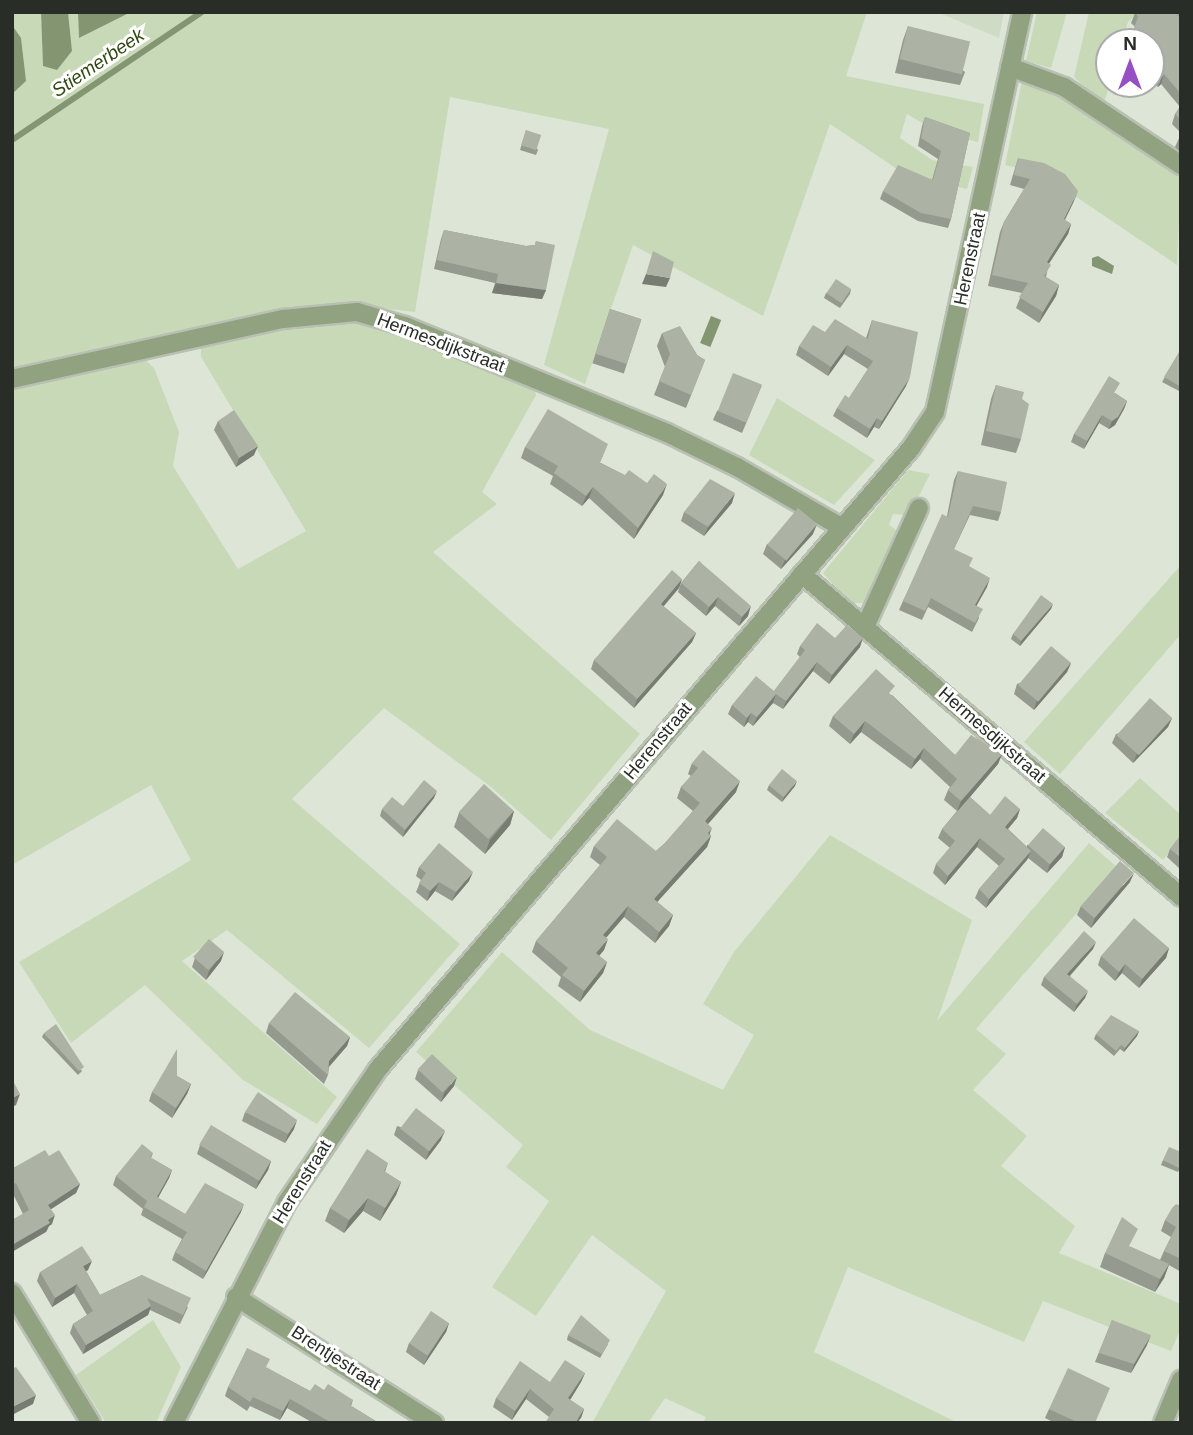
<!DOCTYPE html>
<style>
body{margin:0}
#map{position:relative;width:1193px;height:1435px;overflow:hidden;background:#dde5d6;font-family:Arial,sans-serif}
div>[style]{position:absolute}
.built>*{inset:0;background:#cfdbc5}
.green>*{inset:0;background:#c8d9b8}
.water>*{inset:0;background:#839571;transform-origin:0 0}
.stream>*{height:6px;margin:-3px;padding:0 3px;transform-origin:3px;border-radius:3px;background:#839571}
.roads{filter:drop-shadow(2px 0 #b9c0b3) drop-shadow(-2px 0 #b9c0b3) drop-shadow(0 2px #b9c0b3) drop-shadow(0 -2px #b9c0b3)}
.minor>*{height:18px;margin:-9px;padding:0 9px;transform-origin:9px;border-radius:9px;background:#91a280}
.wall>*{inset:0;background:#949a8e;transform-origin:0 0}
.shaded-wall>*{inset:0;background:#787d74}
.building>*{inset:0;background:#acb3a5;transform-origin:0 0}
span{translate:-50% -50%;white-space:nowrap;text-align:center;line-height:1.15;-webkit-text-stroke:6px #fff;paint-order:stroke}
.street-label{font-size:18px;color:#292d27}
.water-label{font-size:19px;color:#324912;font-style:italic}
.frame{position:absolute;inset:0;border:14px solid #292d27;pointer-events:none}
.north{position:absolute;left:1095px;top:28px;width:70px;height:70px;box-sizing:border-box;background:#fff;border:2px solid #a9aba9;border-radius:50%;rotate:0deg;font-size:19px;font-weight:700;line-height:28px;text-align:center;color:#292d27}
.north::after{content:'';display:block;margin:auto;width:24px;height:32px;background:#9650c4;clip-path:polygon(50% 0,100% 100%,50% 72%,0 100%)}
</style>
<div id="map">
<div class="built">
<i style="clip-path:polygon(937px 12px,1004px 12px,999px 38px)"></i>
</div>
<div class="green">
<i style="clip-path:polygon(12px 12px,41px 12px,43px 65px,72px 51px,68px 12px,78px 12px,79px 38px,131px 12px,867px 12px,846px 76px,984px 104px,978px 142px,938px 132px,907px 114px,900px 138px,932px 160px,973px 167px,967px 189px,906px 175px,830px 124px,763px 316px,633px 245px,585px 384px,544px 365px,609px 129px,450px 97px,415px 312px,348px 304px,12px 373px)"></i>
<i style="clip-path:polygon(1037px 12px,1067px 12px,1051px 68px,1026px 61px)"></i>
<i style="clip-path:polygon(1089px 12px,1139px 12px,1128px 22px,1122px 42px,1109px 42px,1110px 84px,1103px 106px,1074px 77px)"></i>
<i style="clip-path:polygon(1023px 76px,1060px 90px,1181px 173px,1177px 265px,1041px 173px,1005px 165px)"></i>
<i style="clip-path:polygon(342px 317px,377px 322px,534px 386px,536px 395px,482px 492px,497px 504px,433px 552px,640px 734px,551px 840px,490px 786px,384px 708px,292px 799px,460px 944px,369px 1048px,227px 930px,182px 961px,337px 1097px,317px 1124px,243px 1080px,145px 985px,71px 1043px,19px 962px,191px 860px,151px 785px,12px 865px,12px 385px,142px 357px,154px 368px,179px 432px,173px 466px,238px 569px,306px 531px,201px 357px,201px 344px)"></i>
<i style="clip-path:polygon(777px 398px,875px 460px,834px 505px,749px 455px)"></i>
<i style="clip-path:polygon(908px 470px,930px 474px,912px 510px,905px 515px,893px 514px,889px 525px,896px 530px,896px 538px,865px 603px,849px 603px,823px 573px)"></i>
<i style="clip-path:polygon(1181px 565px,1181px 634px,1060px 774px,1024px 742px)"></i>
<i style="clip-path:polygon(1140px 778px,1181px 815px,1181px 837px,1163px 860px,1105px 813px)"></i>
<i style="clip-path:polygon(830px 835px,972px 920px,937px 1021px,1089px 843px,1117px 867px,976px 1029px,1006px 1054px,973px 1090px,1027px 1136px,1001px 1166px,1075px 1226px,1059px 1253px,1181px 1304px,1181px 1328px,1171px 1351px,1043px 1301px,1024px 1342px,848px 1267px,814px 1352px,958px 1423px,703px 1423px,706px 1417px,665px 1398px,648px 1423px,592px 1423px,666px 1291px,592px 1235px,536px 1316px,492px 1287px,549px 1201px,506px 1167px,523px 1145px,416px 1052px,502px 952px,590px 1030px,723px 1090px,754px 1035px,703px 1004px,734px 952px)"></i>
<i style="clip-path:polygon(153px 1320px,181px 1367px,156px 1423px,106px 1423px,76px 1375px)"></i>
</div>
<div class="water">
<i style="clip-path:polygon(41px 12px,68px 12px,72px 51px,57px 70px,43px 66px)"></i>
<i style="clip-path:polygon(78px 12px,131px 12px,79px 38px)"></i>
<i style="clip-path:polygon(14px 28px,21px 38px,26px 81px,12px 94px)"></i>
<i style="clip-path:polygon(1098px 256px,1114px 266px,1112px 274px,1092px 266px,1092px 258px)"></i>
<i style="left:711px;top:316px;width:11px;height:29px;rotate:22deg"></i>
</div>
<div class="stream">
<i style="left:12px;top:140px;width:229px;rotate:-34deg"></i>
</div>
<div class="roads">
<div class="minor">
<i style="left:1177px;top:12px;width:6px;rotate:45deg"></i>
<i style="left:1010px;top:67px;width:58px;rotate:20.3deg"></i>
<i style="left:1064px;top:87px;width:141px;rotate:33.7deg"></i>
<i style="left:12px;top:379px;width:278px;rotate:-12.5deg"></i>
<i style="left:283px;top:319px;width:74px;rotate:-5.4deg"></i>
<i style="left:357px;top:312px;width:50px;rotate:16.3deg"></i>
<i style="left:405px;top:326px;width:283px;rotate:22.2deg"></i>
<i style="left:667px;top:433px;width:78px;rotate:25.9deg"></i>
<i style="left:737px;top:467px;width:120px;rotate:30deg"></i>
<i style="left:802px;top:574px;width:498px;rotate:40.4deg"></i>
<i style="left:864px;top:629px;width:133px;rotate:-65.6deg"></i>
<i style="left:12px;top:1293px;width:152px;rotate:58.7deg"></i>
<i style="left:236px;top:1297px;width:235px;rotate:32.5deg"></i>
<i style="left:174px;top:1423px;width:248px;rotate:-62.9deg"></i>
<i style="left:287px;top:1202px;width:161px;rotate:-55.6deg"></i>
<i style="left:378px;top:1069px;width:818px;rotate:-49.36deg"></i>
<i style="left:911px;top:448px;width:43px;rotate:-56.3deg"></i>
<i style="left:935px;top:412px;width:409px;rotate:-77.7deg"></i>
<i style="left:1163px;top:1423px;width:47px;rotate:-67.3deg"></i>
</div>
</div>
<div class="wall">
<i style="clip-path:polygon(1135px 13px,1181px 19px,1181px 133px,1172px 124px,1175px 114px,1180px 107px,1161px 84px,1158px 87px,1151px 80px,1151px 42px,1131px 23px)"></i>
<i style="clip-path:polygon(908px 26px,965px 72px,960px 85px,895px 73px,903px 40px)"></i>
<i style="clip-path:polygon(925px 117px,970px 133px,951px 219px,948px 228px,918px 221px,880px 199px,883px 191px,932px 180px,938px 159px,918px 146px,922px 126px)"></i>
<i style="clip-path:polygon(526px 130px,538px 150px,536px 155px,520px 150px)"></i>
<i style="clip-path:polygon(1181px 134px,1181px 153px,1175px 147px)"></i>
<i style="clip-path:polygon(1018px 158px,1074px 201px,1065px 220px,1071px 224px,1068px 234px,1049px 263px,1046px 277px,1059px 285px,1056px 296px,1039px 323px,1016px 308px,1022px 293px,988px 286px,1000px 232px,1004px 222px,1024px 189px,1010px 185px)"></i>
<i style="clip-path:polygon(444px 230px,526px 246px,535px 245px,536px 241px,546px 290px,542px 299px,492px 293px,495px 283px,434px 269px,441px 239px)"></i>
<i style="clip-path:polygon(851px 289px,850px 294px,840px 308px,824px 298px,826px 293px)"></i>
<i style="left:610px;top:309px;width:33px;height:57px;rotate:18deg"></i>
<i style="clip-path:polygon(872px 320px,906px 386px,879px 429px,874px 427px,867px 438px,833px 416px,837px 408px,849px 398px,868px 369px,844px 354px,828px 376px,796px 355px,799px 346px,825px 332px,866px 338px)"></i>
<i style="clip-path:polygon(662px 333px,705px 360px,686px 408px,654px 395px,665px 367px,657px 346px)"></i>
<i style="clip-path:polygon(1181px 349px,1181px 392px,1162px 382px)"></i>
<i style="clip-path:polygon(762px 385px,742px 433px,713px 420px,717px 411px)"></i>
<i style="clip-path:polygon(996px 385px,1022px 399px,1021px 439px,1016px 453px,981px 445px,991px 399px)"></i>
<i style="clip-path:polygon(1115px 393px,1127px 401px,1124px 409px,1115px 425px,1109px 429px,1099px 423px,1084px 449px,1071px 442px,1074px 434px)"></i>
<i style="clip-path:polygon(218px 421px,254px 455px,236px 467px,214px 430px)"></i>
<i style="clip-path:polygon(525px 447px,601px 463px,663px 495px,634px 539px,589px 498px,582px 506px,550px 484px,553px 476px,521px 458px)"></i>
<i style="clip-path:polygon(958px 471px,1001px 512px,998px 521px,970px 515px,954px 549px,987px 587px,976px 606px,979px 618px,972px 632px,928px 607px,922px 620px,899px 610px,903px 601px,947px 516px,954px 480px)"></i>
<i style="clip-path:polygon(732px 503px,704px 536px,681px 521px,684px 512px)"></i>
<i style="clip-path:polygon(813px 534px,781px 569px,763px 554px,767px 544px)"></i>
<i style="clip-path:polygon(699px 561px,748px 616px,739px 626px,715px 606px,706px 616px,678px 592px,681px 583px)"></i>
<i style="clip-path:polygon(682px 579px,679px 588px,663px 606px,696px 633px,692px 642px,634px 708px,591px 669px,594px 660px)"></i>
<i style="clip-path:polygon(1051px 609px,1020px 646px,1011px 639px,1013px 634px)"></i>
<i style="clip-path:polygon(835px 638px,860px 647px,829px 684px,813px 671px,783px 709px,773px 703px,753px 726px,748px 722px,744px 727px,728px 714px,732px 705px,774px 691px,800px 657px,797px 654px,800px 646px)"></i>
<i style="clip-path:polygon(1071px 663px,1067px 672px,1034px 710px,1014px 694px,1017px 684px)"></i>
<i style="clip-path:polygon(892px 695px,955px 755px,1002px 754px,998px 764px,970px 797px,990px 815px,1020px 809px,1017px 818px,1008px 829px,1027px 847px,1027px 845px,1065px 847px,1062px 857px,1047px 873px,1028px 858px,986px 908px,975px 898px,979px 889px,999px 866px,977px 847px,945px 885px,933px 873px,936px 864px,950px 848px,938px 838px,942px 829px,957px 811px,944px 800px,948px 790px,950px 787px,920px 759px,911px 769px,861px 732px,850px 744px,829px 726px,833px 716px)"></i>
<i style="clip-path:polygon(1172px 718px,1168px 727px,1133px 763px,1112px 743px,1116px 734px)"></i>
<i style="clip-path:polygon(692px 763px,736px 792px,708px 824px,710px 834px,711px 836px,707px 847px,657px 902px,673px 915px,669px 926px,655px 943px,624px 917px,606px 937px,604px 950px,599px 956px,607px 962px,603px 973px,580px 1002px,558px 986px,561px 977px,532px 952px,536px 941px,600px 865px,590px 857px,594px 846px,656px 851px,665px 843px,693px 811px,677px 798px,681px 787px,691px 776px,688px 774px)"></i>
<i style="clip-path:polygon(769px 785px,795px 786px,782px 802px,767px 790px)"></i>
<i style="clip-path:polygon(434px 798px,403px 837px,380px 816px,382px 809px,403px 806px)"></i>
<i style="clip-path:polygon(514px 811px,510px 825px,485px 854px,454px 827px,459px 813px)"></i>
<i style="clip-path:polygon(1181px 835px,1181px 868px,1180px 869px,1167px 857px,1170px 849px)"></i>
<i style="clip-path:polygon(419px 867px,469px 881px,452px 901px,435px 891px,427px 901px,416px 892px,421px 880px,416px 876px)"></i>
<i style="clip-path:polygon(1130px 882px,1091px 928px,1077px 915px,1081px 906px)"></i>
<i style="clip-path:polygon(1169px 948px,1166px 958px,1139px 988px,1122px 973px,1115px 981px,1098px 965px,1101px 956px)"></i>
<i style="clip-path:polygon(1093px 949px,1070px 976px,1085px 998px,1074px 1012px,1041px 985px,1044px 977px)"></i>
<i style="clip-path:polygon(195px 958px,221px 961px,206px 980px,192px 967px)"></i>
<i style="clip-path:polygon(269px 1023px,350px 1037px,347px 1046px,329px 1067px,328px 1075px,324px 1084px,266px 1033px)"></i>
<i style="clip-path:polygon(1139px 1031px,1137px 1036px,1124px 1052px,1120px 1049px,1114px 1056px,1094px 1039px,1096px 1034px)"></i>
<i style="clip-path:polygon(44px 1033px,82px 1071px,78px 1075px,42px 1037px)"></i>
<i style="clip-path:polygon(418px 1070px,454px 1086px,441px 1102px,415px 1079px)"></i>
<i style="clip-path:polygon(177px 1076px,191px 1084px,187px 1094px,172px 1118px,149px 1101px,152px 1092px)"></i>
<i style="clip-path:polygon(245px 1112px,294px 1129px,285px 1143px,242px 1121px)"></i>
<i style="clip-path:polygon(397px 1126px,441px 1140px,426px 1160px,394px 1135px)"></i>
<i style="clip-path:polygon(200px 1145px,271px 1161px,268px 1170px,256px 1189px,197px 1154px)"></i>
<i style="clip-path:polygon(153px 1153px,151px 1158px,172px 1170px,169px 1178px,158px 1198px,185px 1214px,241px 1212px,203px 1279px,172px 1260px,175px 1252px,182px 1239px,141px 1215px,143px 1209px,113px 1185px,116px 1176px)"></i>
<i style="clip-path:polygon(49px 1156px,80px 1184px,76px 1193px,51px 1209px,52px 1224px,49px 1226px,46px 1232px,23px 1214px,12px 1192px,12px 1167px,13px 1168px)"></i>
<i style="clip-path:polygon(1163px 1160px,1181px 1166px,1178px 1172px,1161px 1165px)"></i>
<i style="clip-path:polygon(388px 1163px,385px 1172px,401px 1182px,396px 1195px,380px 1221px,363px 1211px,344px 1233px,325px 1221px,330px 1208px)"></i>
<i style="clip-path:polygon(1181px 1206px,1181px 1272px,1169px 1265px,1164px 1278px,1155px 1292px,1100px 1267px,1105px 1253px,1131px 1247px,1160px 1260px,1164px 1251px,1171px 1237px,1161px 1231px,1165px 1220px)"></i>
<i style="clip-path:polygon(88px 1270px,86px 1271px,100px 1295px,142px 1275px,188px 1307px,180px 1324px,150px 1310px,148px 1315px,83px 1354px,70px 1333px,73px 1324px,87px 1315px,74px 1293px,52px 1307px,37px 1281px,40px 1272px)"></i>
<i style="clip-path:polygon(1112px 1320px,1147px 1345px,1131px 1373px,1095px 1362px)"></i>
<i style="clip-path:polygon(449px 1323px,446px 1332px,424px 1365px,406px 1352px,409px 1343px)"></i>
<i style="clip-path:polygon(568px 1335px,608px 1344px,600px 1358px,567px 1340px)"></i>
<i style="clip-path:polygon(266px 1368px,310px 1391px,324px 1390px,353px 1400px,351px 1406px,379px 1423px,313px 1423px,287px 1408px,280px 1420px,250px 1406px,247px 1411px,225px 1396px,228px 1387px)"></i>
<i style="clip-path:polygon(585px 1373px,581px 1382px,570px 1400px,584px 1409px,581px 1418px,549px 1417px,526px 1399px,512px 1420px,493px 1407px,496px 1398px,550px 1382px)"></i>
<i style="clip-path:polygon(1049px 1409px,1096px 1423px,1055px 1423px,1045px 1418px)"></i>
</div>
<div class="shaded-wall">
<i style="clip-path:polygon(1164px 74px,1161px 84px,1158px 87px,1162px 77px)"></i>
<i style="clip-path:polygon(1078px 191px,1074px 201px,1060px 229px,1064px 219px)"></i>
<i style="clip-path:polygon(1071px 224px,1068px 234px,1043px 273px,1047px 262px)"></i>
<i style="clip-path:polygon(646px 274px,670px 278px,666px 287px,642px 284px)"></i>
<i style="clip-path:polygon(496px 283px,546px 290px,542px 299px,492px 293px)"></i>
<i style="clip-path:polygon(1059px 285px,1056px 296px,1039px 323px,1043px 312px)"></i>
<i style="clip-path:polygon(847px 345px,844px 354px,828px 376px,831px 367px)"></i>
<i style="clip-path:polygon(910px 377px,906px 386px,879px 429px,882px 421px)"></i>
<i style="clip-path:polygon(1127px 401px,1124px 409px,1115px 425px,1109px 429px,1112px 421px)"></i>
<i style="clip-path:polygon(1102px 415px,1099px 423px,1084px 449px,1087px 441px)"></i>
<i style="clip-path:polygon(877px 418px,874px 427px,867px 438px,870px 429px)"></i>
<i style="clip-path:polygon(258px 446px,254px 455px,236px 467px,239px 458px)"></i>
<i style="clip-path:polygon(667px 484px,663px 495px,634px 539px,638px 528px)"></i>
<i style="clip-path:polygon(593px 487px,589px 498px,582px 506px,586px 496px)"></i>
<i style="clip-path:polygon(735px 493px,732px 503px,704px 536px,708px 527px)"></i>
<i style="clip-path:polygon(817px 524px,813px 534px,781px 569px,785px 560px)"></i>
<i style="clip-path:polygon(990px 578px,987px 587px,972px 614px,975px 605px)"></i>
<i style="clip-path:polygon(682px 579px,679px 588px,658px 613px,661px 604px)"></i>
<i style="clip-path:polygon(718px 597px,715px 606px,706px 616px,709px 607px)"></i>
<i style="clip-path:polygon(1053px 604px,1051px 609px,1020px 646px,1021px 641px)"></i>
<i style="clip-path:polygon(751px 606px,748px 616px,739px 626px,742px 617px)"></i>
<i style="clip-path:polygon(696px 633px,692px 642px,634px 708px,637px 699px)"></i>
<i style="clip-path:polygon(863px 638px,860px 647px,829px 684px,832px 675px)"></i>
<i style="clip-path:polygon(817px 662px,813px 671px,783px 709px,786px 701px)"></i>
<i style="clip-path:polygon(1071px 663px,1067px 672px,1034px 710px,1037px 700px)"></i>
<i style="clip-path:polygon(776px 694px,773px 703px,753px 726px,757px 717px)"></i>
<i style="clip-path:polygon(751px 713px,748px 722px,744px 727px,747px 718px)"></i>
<i style="clip-path:polygon(1172px 718px,1168px 727px,1133px 763px,1137px 754px)"></i>
<i style="clip-path:polygon(865px 721px,861px 732px,850px 744px,854px 734px)"></i>
<i style="clip-path:polygon(924px 748px,920px 759px,911px 769px,915px 759px)"></i>
<i style="clip-path:polygon(1002px 754px,998px 764px,957px 812px,961px 801px)"></i>
<i style="clip-path:polygon(740px 781px,736px 792px,701px 832px,705px 821px)"></i>
<i style="clip-path:polygon(797px 781px,795px 786px,782px 802px,784px 797px)"></i>
<i style="clip-path:polygon(437px 791px,434px 798px,403px 837px,405px 830px)"></i>
<i style="clip-path:polygon(1020px 809px,1017px 818px,1002px 836px,1005px 827px)"></i>
<i style="clip-path:polygon(514px 811px,510px 825px,485px 854px,490px 840px)"></i>
<i style="clip-path:polygon(712px 828px,708px 838px,711px 836px,707px 847px,650px 910px,654px 899px)"></i>
<i style="clip-path:polygon(980px 838px,977px 847px,945px 885px,948px 876px)"></i>
<i style="clip-path:polygon(1065px 847px,1062px 857px,1047px 873px,1050px 864px)"></i>
<i style="clip-path:polygon(1031px 851px,1027px 860px,986px 908px,989px 899px)"></i>
<i style="clip-path:polygon(473px 872px,469px 881px,452px 901px,456px 892px)"></i>
<i style="clip-path:polygon(1134px 873px,1130px 882px,1091px 928px,1095px 918px)"></i>
<i style="clip-path:polygon(439px 882px,435px 891px,427px 901px,430px 891px)"></i>
<i style="clip-path:polygon(628px 906px,624px 917px,599px 946px,603px 935px)"></i>
<i style="clip-path:polygon(673px 915px,669px 926px,655px 943px,659px 932px)"></i>
<i style="clip-path:polygon(608px 939px,604px 950px,592px 964px,596px 953px)"></i>
<i style="clip-path:polygon(1096px 942px,1093px 949px,1065px 981px,1067px 974px)"></i>
<i style="clip-path:polygon(1169px 948px,1166px 958px,1139px 988px,1142px 979px)"></i>
<i style="clip-path:polygon(224px 952px,221px 961px,206px 980px,209px 971px)"></i>
<i style="clip-path:polygon(607px 962px,603px 973px,580px 1002px,584px 991px)"></i>
<i style="clip-path:polygon(1125px 964px,1122px 973px,1115px 981px,1119px 972px)"></i>
<i style="clip-path:polygon(1088px 991px,1085px 998px,1074px 1012px,1077px 1004px)"></i>
<i style="clip-path:polygon(1139px 1031px,1137px 1036px,1124px 1052px,1125px 1048px)"></i>
<i style="clip-path:polygon(350px 1037px,347px 1046px,326px 1070px,329px 1061px)"></i>
<i style="clip-path:polygon(457px 1077px,454px 1086px,441px 1102px,444px 1093px)"></i>
<i style="clip-path:polygon(191px 1084px,187px 1094px,172px 1118px,176px 1108px)"></i>
<i style="clip-path:polygon(20px 1094px,16px 1105px,12px 1107px,12px 1098px)"></i>
<i style="clip-path:polygon(297px 1120px,294px 1129px,285px 1143px,288px 1134px)"></i>
<i style="clip-path:polygon(445px 1131px,441px 1140px,426px 1160px,429px 1151px)"></i>
<i style="clip-path:polygon(271px 1161px,268px 1170px,256px 1189px,259px 1180px)"></i>
<i style="clip-path:polygon(172px 1170px,169px 1178px,154px 1205px,157px 1197px)"></i>
<i style="clip-path:polygon(401px 1182px,396px 1195px,380px 1221px,385px 1208px)"></i>
<i style="clip-path:polygon(80px 1184px,76px 1193px,45px 1213px,48px 1205px)"></i>
<i style="clip-path:polygon(368px 1198px,363px 1211px,344px 1233px,349px 1220px)"></i>
<i style="clip-path:polygon(244px 1204px,241px 1212px,203px 1279px,206px 1271px)"></i>
<i style="clip-path:polygon(55px 1215px,52px 1224px,49px 1226px,46px 1232px,12px 1252px,12px 1245px)"></i>
<i style="clip-path:polygon(92px 1261px,88px 1270px,80px 1275px,83px 1266px)"></i>
<i style="clip-path:polygon(1169px 1264px,1164px 1278px,1155px 1292px,1160px 1279px)"></i>
<i style="clip-path:polygon(77px 1284px,74px 1293px,52px 1307px,55px 1298px)"></i>
<i style="clip-path:polygon(151px 1306px,148px 1315px,83px 1354px,86px 1345px)"></i>
<i style="clip-path:polygon(449px 1323px,446px 1332px,424px 1365px,428px 1356px)"></i>
<i style="clip-path:polygon(1151px 1335px,1147px 1345px,1131px 1373px,1134px 1364px)"></i>
<i style="clip-path:polygon(585px 1373px,581px 1382px,565px 1408px,568px 1398px)"></i>
<i style="clip-path:polygon(530px 1389px,526px 1399px,512px 1420px,515px 1411px)"></i>
<i style="clip-path:polygon(36px 1395px,33px 1404px,12px 1415px,12px 1407px)"></i>
<i style="clip-path:polygon(290px 1399px,287px 1408px,280px 1420px,283px 1411px)"></i>
<i style="clip-path:polygon(584px 1409px,581px 1418px,577px 1423px,575px 1423px)"></i>
</div>
<div class="building">
<i style="clip-path:polygon(1135px 12px,1175px 12px,1181px 19px,1181px 94px,1164px 74px,1162px 77px,1151px 67px,1151px 42px,1129px 42px,1138px 17px)"></i>
<i style="left:908px;top:26px;width:64px;height:34px;rotate:14deg"></i>
<i style="clip-path:polygon(1181px 105px,1181px 120px,1175px 114px)"></i>
<i style="clip-path:polygon(925px 117px,970px 133px,951px 219px,921px 213px,883px 191px,898px 165px,933px 180px,941px 151px,921px 138px)"></i>
<i style="left:526px;top:130px;width:16px;height:16px;rotate:18deg"></i>
<i style="clip-path:polygon(1018px 158px,1044px 163px,1065px 174px,1078px 191px,1064px 219px,1071px 224px,1047px 262px,1051px 265px,1044px 276px,1059px 285px,1043px 312px,1019px 297px,1028px 283px,992px 275px,1004px 222px,1030px 179px,1014px 175px)"></i>
<i style="clip-path:polygon(444px 230px,526px 246px,535px 245px,536px 241px,555px 245px,546px 290px,496px 283px,498px 274px,437px 260px)"></i>
<i style="clip-path:polygon(653px 251px,674px 262px,670px 278px,646px 274px)"></i>
<i style="left:836px;top:279px;width:18px;height:17px;rotate:34deg"></i>
<i style="left:610px;top:309px;width:33px;height:47px;rotate:18deg"></i>
<i style="clip-path:polygon(835px 319px,868px 339px,872px 320px,918px 332px,910px 377px,882px 421px,877px 418px,870px 429px,837px 408px,845px 395px,849px 398px,873px 361px,847px 345px,831px 367px,799px 346px,813px 325px,825px 332px)"></i>
<i style="clip-path:polygon(680px 326px,698px 356px,705px 360px,691px 395px,659px 381px,670px 354px,662px 333px)"></i>
<i style="clip-path:polygon(1181px 349px,1181px 387px,1164px 377px)"></i>
<i style="left:733px;top:373px;width:31px;height:41px;rotate:22deg"></i>
<i style="clip-path:polygon(1109px 376px,1120px 383px,1114px 393px,1127px 401px,1118px 417px,1112px 421px,1102px 415px,1087px 441px,1074px 434px)"></i>
<i style="clip-path:polygon(996px 385px,1024px 392px,1022px 399px,1029px 404px,1021px 439px,986px 431px)"></i>
<i style="clip-path:polygon(548px 409px,608px 444px,600px 463px,625px 475px,629px 470px,647px 483px,654px 474px,667px 484px,638px 528px,593px 487px,586px 496px,554px 473px,558px 466px,525px 447px)"></i>
<i style="clip-path:polygon(234px 410px,258px 446px,239px 458px,218px 421px)"></i>
<i style="clip-path:polygon(958px 471px,1007px 482px,1001px 512px,973px 506px,954px 549px,973px 558px,969px 566px,990px 578px,975px 605px,983px 609px,975px 623px,931px 598px,925px 611px,903px 601px,942px 514px,948px 517px)"></i>
<i style="clip-path:polygon(710px 479px,735px 493px,708px 527px,684px 512px)"></i>
<i style="left:798px;top:508px;width:25px;height:48px;rotate:40deg"></i>
<i style="clip-path:polygon(699px 561px,751px 606px,742px 617px,718px 597px,709px 607px,681px 583px)"></i>
<i style="clip-path:polygon(672px 570px,682px 579px,661px 604px,696px 633px,637px 699px,594px 660px)"></i>
<i style="clip-path:polygon(1041px 595px,1053px 604px,1021px 641px,1013px 634px)"></i>
<i style="clip-path:polygon(817px 623px,835px 638px,847px 625px,863px 638px,832px 675px,817px 662px,786px 701px,776px 694px,757px 717px,751px 713px,747px 718px,732px 705px,756px 676px,774px 691px,805px 650px,800px 646px)"></i>
<i style="left:1051px;top:646px;width:26px;height:51px;rotate:40deg"></i>
<i style="clip-path:polygon(876px 669px,895px 686px,889px 693px,955px 755px,971px 735px,1002px 754px,961px 801px,948px 790px,957px 779px,924px 748px,915px 759px,865px 721px,854px 734px,833px 716px)"></i>
<i style="left:1150px;top:698px;width:30px;height:50px;rotate:42deg"></i>
<i style="clip-path:polygon(703px 750px,740px 781px,705px 821px,712px 828px,708px 833px,711px 836px,654px 899px,673px 915px,659px 932px,628px 906px,603px 935px,608px 939px,596px 953px,607px 962px,584px 991px,562px 975px,568px 968px,536px 941px,607px 857px,594px 846px,617px 819px,656px 851px,665px 843px,700px 803px,681px 787px,698px 768px,692px 763px)"></i>
<i style="left:782px;top:769px;width:19px;height:21px;rotate:39deg"></i>
<i style="clip-path:polygon(424px 780px,437px 791px,405px 830px,382px 809px,392px 797px,403px 806px)"></i>
<i style="left:484px;top:784px;width:40px;height:38px;rotate:42deg"></i>
<i style="clip-path:polygon(1005px 796px,1020px 809px,1005px 827px,1031px 851px,989px 899px,979px 889px,1005px 859px,980px 838px,948px 876px,936px 864px,955px 841px,942px 829px,970px 797px,990px 815px)"></i>
<i style="left:1043px;top:828px;width:29px;height:23px;rotate:41deg"></i>
<i style="clip-path:polygon(1181px 835px,1181px 858px,1170px 849px)"></i>
<i style="clip-path:polygon(439px 843px,473px 872px,456px 892px,439px 882px,430px 891px,419px 883px,426px 873px,419px 867px)"></i>
<i style="left:1120px;top:861px;width:18px;height:60px;rotate:41deg"></i>
<i style="clip-path:polygon(1134px 918px,1169px 948px,1142px 979px,1125px 964px,1119px 972px,1101px 956px)"></i>
<i style="clip-path:polygon(1084px 931px,1096px 942px,1067px 974px,1088px 991px,1077px 1004px,1044px 977px)"></i>
<i style="left:209px;top:939px;width:20px;height:24px;rotate:41deg"></i>
<i style="clip-path:polygon(295px 992px,350px 1037px,329px 1061px,328px 1075px,269px 1023px)"></i>
<i style="clip-path:polygon(1111px 1015px,1139px 1031px,1125px 1048px,1121px 1045px,1116px 1051px,1096px 1034px)"></i>
<i style="clip-path:polygon(56px 1024px,84px 1067px,79px 1071px,44px 1033px)"></i>
<i style="clip-path:polygon(177px 1049px,177px 1076px,191px 1084px,176px 1108px,152px 1092px)"></i>
<i style="left:432px;top:1054px;width:34px;height:21px;rotate:43deg"></i>
<i style="clip-path:polygon(12px 1079px,20px 1094px,12px 1098px)"></i>
<i style="clip-path:polygon(258px 1092px,297px 1120px,288px 1134px,245px 1112px)"></i>
<i style="left:416px;top:1108px;width:37px;height:26px;rotate:38deg"></i>
<i style="left:211px;top:1125px;width:70px;height:23px;rotate:31deg"></i>
<i style="clip-path:polygon(142px 1144px,153px 1153px,150px 1157px,172px 1170px,157px 1197px,185px 1214px,205px 1183px,244px 1204px,206px 1271px,175px 1252px,187px 1232px,144px 1207px,147px 1201px,116px 1176px)"></i>
<i style="clip-path:polygon(1169px 1147px,1181px 1152px,1181px 1165px,1179px 1168px,1163px 1160px)"></i>
<i style="clip-path:polygon(367px 1149px,388px 1163px,384px 1171px,401px 1182px,385px 1208px,368px 1198px,349px 1220px,330px 1208px)"></i>
<i style="clip-path:polygon(45px 1150px,49px 1156px,59px 1150px,80px 1184px,48px 1205px,55px 1215px,48px 1220px,50px 1223px,12px 1245px,12px 1220px,29px 1210px,16px 1183px,12px 1185px,12px 1167px,13px 1168px)"></i>
<i style="clip-path:polygon(1176px 1204px,1181px 1206px,1181px 1259px,1164px 1251px,1176px 1227px,1165px 1220px,1172px 1208px)"></i>
<i style="clip-path:polygon(1122px 1217px,1138px 1229px,1129px 1246px,1169px 1264px,1160px 1279px,1105px 1253px)"></i>
<i style="clip-path:polygon(82px 1246px,92px 1261px,83px 1266px,100px 1295px,142px 1275px,191px 1298px,183px 1315px,147px 1298px,151px 1306px,86px 1345px,73px 1324px,93px 1311px,77px 1284px,55px 1298px,40px 1272px)"></i>
<i style="left:431px;top:1311px;width:22px;height:39px;rotate:34deg"></i>
<i style="clip-path:polygon(581px 1315px,610px 1340px,602px 1354px,568px 1335px)"></i>
<i style="clip-path:polygon(1112px 1320px,1151px 1335px,1134px 1364px,1099px 1353px)"></i>
<i style="clip-path:polygon(247px 1348px,270px 1359px,266px 1367px,310px 1391px,315px 1384px,324px 1390px,328px 1384px,353px 1400px,350px 1405px,379px 1423px,332px 1423px,290px 1399px,283px 1411px,253px 1397px,250px 1402px,228px 1387px)"></i>
<i style="clip-path:polygon(565px 1360px,585px 1373px,568px 1398px,584px 1409px,575px 1423px,545px 1423px,554px 1409px,530px 1389px,515px 1411px,496px 1398px,520px 1361px,550px 1382px)"></i>
<i style="clip-path:polygon(16px 1367px,36px 1395px,12px 1407px,12px 1369px)"></i>
<i style="clip-path:polygon(1068px 1368px,1110px 1388px,1095px 1423px,1079px 1423px,1049px 1409px)"></i>
</div>
<div class="street-label">
<span style="left:970px;top:259px;rotate:-78deg">Herenstraat</span>
<span style="left:441px;top:343px;rotate:21deg">Hermesdijkstraat</span>
<span style="left:992px;top:735px;rotate:41deg">Hermesdijkstraat</span>
<span style="left:658px;top:741px;rotate:-50deg">Herenstraat</span>
<span style="left:302px;top:1182px;rotate:-58deg">Herenstraat</span>
<span style="left:336px;top:1358px;rotate:33deg">Brentjestraat</span>
</div>
<div class="water-label">
<span style="left:98px;top:63px;rotate:-34deg">Stiemerbeek</span>
</div>
<div class="frame"></div>
<div class="north">N</div>
</div>
